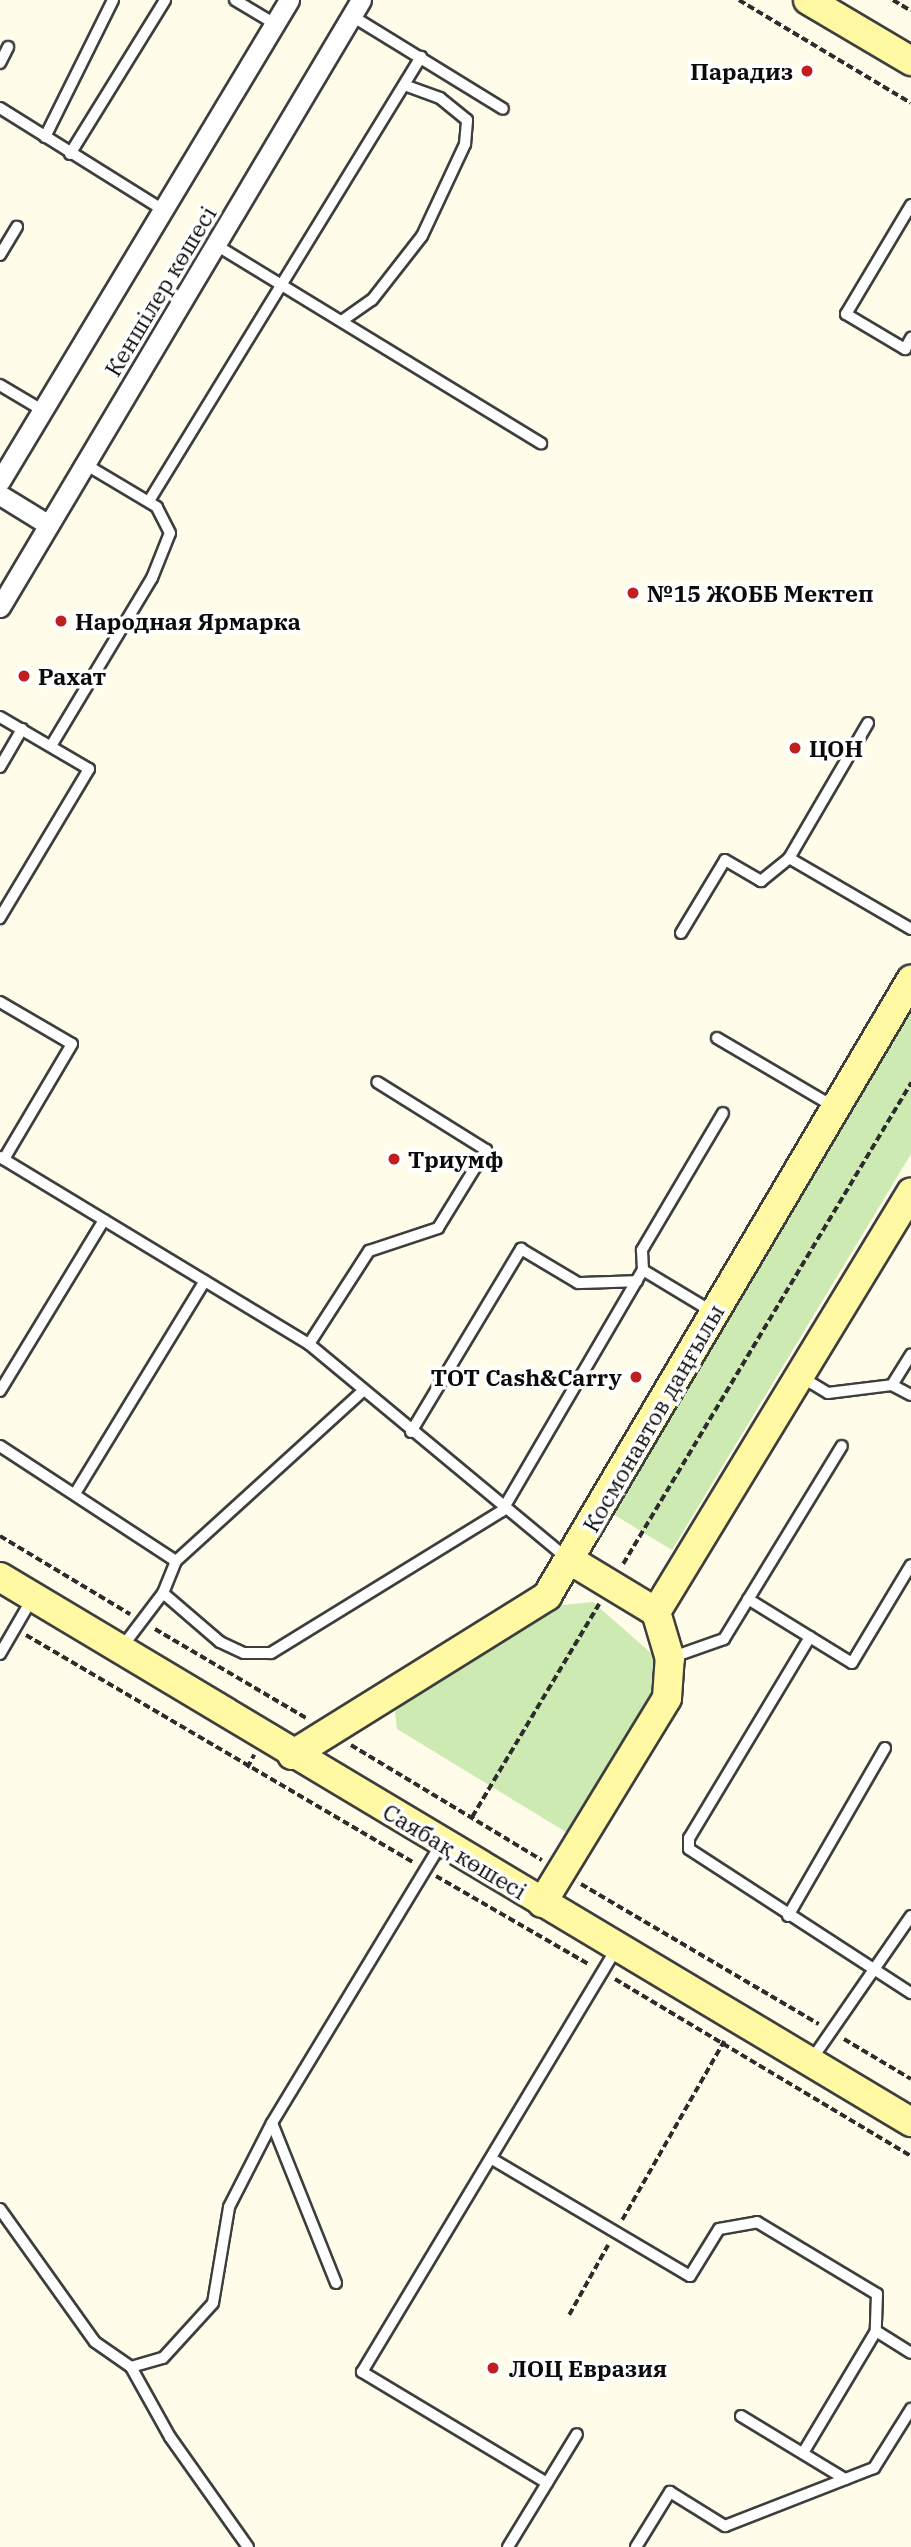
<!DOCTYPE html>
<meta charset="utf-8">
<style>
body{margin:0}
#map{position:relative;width:911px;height:2547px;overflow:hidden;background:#fffce9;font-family:"IBM Plex Serif",serif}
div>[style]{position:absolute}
.green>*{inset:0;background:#cdeab2}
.path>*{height:3.5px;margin-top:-1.75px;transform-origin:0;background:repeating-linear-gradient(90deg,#2d2d2d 0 7px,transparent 0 10.5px)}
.roads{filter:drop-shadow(2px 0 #3e3e3e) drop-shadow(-2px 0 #3e3e3e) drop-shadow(0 2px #3e3e3e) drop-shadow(0 -2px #3e3e3e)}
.lane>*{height:10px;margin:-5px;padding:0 5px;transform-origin:5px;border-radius:5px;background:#fff}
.street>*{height:19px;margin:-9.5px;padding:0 9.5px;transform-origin:9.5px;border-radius:9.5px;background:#fff}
.secondary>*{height:28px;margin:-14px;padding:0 14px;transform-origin:14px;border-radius:14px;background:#fff9a4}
.dots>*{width:19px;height:19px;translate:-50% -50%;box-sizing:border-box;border:4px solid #fff;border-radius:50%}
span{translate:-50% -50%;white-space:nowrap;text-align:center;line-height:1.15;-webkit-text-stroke:7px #fff;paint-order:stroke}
.poi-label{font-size:23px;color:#0b0b0b;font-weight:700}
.right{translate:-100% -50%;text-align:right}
.left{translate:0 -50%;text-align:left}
.street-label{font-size:23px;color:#0b0b0b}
</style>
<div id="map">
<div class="green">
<i style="clip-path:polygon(911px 1009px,911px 1154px,672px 1550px,608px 1511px)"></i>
<i style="clip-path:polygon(593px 1602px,652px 1654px,660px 1678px,655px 1699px,582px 1826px,566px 1832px,397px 1729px,395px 1712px,403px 1701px,562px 1605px)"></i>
</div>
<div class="path">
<i style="left:739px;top:0;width:200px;rotate:30.9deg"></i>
<i style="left:893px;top:0;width:21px;rotate:31deg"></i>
<i style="left:0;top:1536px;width:152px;rotate:31deg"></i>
<i style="left:623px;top:1564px;width:561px;rotate:-59.09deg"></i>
<i style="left:155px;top:1629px;width:178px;rotate:30.5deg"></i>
<i style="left:26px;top:1635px;width:451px;rotate:30.4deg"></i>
<i style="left:351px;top:1745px;width:223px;rotate:31.1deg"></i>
<i style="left:247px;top:1768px;width:15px;rotate:-62deg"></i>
<i style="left:472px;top:1817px;width:248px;rotate:-59.2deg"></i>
<i style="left:436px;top:1876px;width:178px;rotate:30deg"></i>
<i style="left:581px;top:1884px;width:276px;rotate:30.5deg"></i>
<i style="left:615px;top:1979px;width:345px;rotate:30.9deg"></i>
<i style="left:844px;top:2039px;width:78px;rotate:30.8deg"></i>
<i style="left:622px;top:2220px;width:206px;rotate:-60.3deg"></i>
<i style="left:569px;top:2315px;width:80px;rotate:-60.9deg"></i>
</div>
<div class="roads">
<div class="lane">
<i style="left:235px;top:0;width:47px;rotate:31deg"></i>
<i style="left:352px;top:16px;width:177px;rotate:31.6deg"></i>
<i style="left:0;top:63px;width:18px;rotate:-63deg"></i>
<i style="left:0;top:108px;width:192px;rotate:32deg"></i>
<i style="left:45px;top:137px;width:153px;rotate:-63.6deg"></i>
<i style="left:70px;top:154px;width:181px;rotate:-58.3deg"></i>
<i style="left:911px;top:205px;width:127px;rotate:120.8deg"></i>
<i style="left:846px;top:314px;width:69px;rotate:30.7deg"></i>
<i style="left:905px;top:349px;width:13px;rotate:-61deg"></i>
<i style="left:216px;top:245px;width:381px;rotate:31.4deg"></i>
<i style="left:0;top:255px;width:33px;rotate:-59deg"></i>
<i style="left:343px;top:320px;width:35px;rotate:-35deg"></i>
<i style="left:372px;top:300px;width:81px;rotate:-52deg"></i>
<i style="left:422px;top:236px;width:102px;rotate:-64.9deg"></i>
<i style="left:465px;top:144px;width:24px;rotate:-85deg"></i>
<i style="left:467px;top:120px;width:35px;rotate:-141deg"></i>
<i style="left:440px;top:98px;width:37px;rotate:-160deg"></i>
<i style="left:0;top:385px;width:49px;rotate:30.8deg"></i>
<i style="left:149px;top:501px;width:521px;rotate:-58.51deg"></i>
<i style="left:0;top:717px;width:103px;rotate:30.3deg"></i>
<i style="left:89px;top:769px;width:174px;rotate:120.9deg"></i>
<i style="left:868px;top:723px;width:156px;rotate:120.3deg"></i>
<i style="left:789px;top:858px;width:141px;rotate:30.2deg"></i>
<i style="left:51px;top:746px;width:196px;rotate:-59deg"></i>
<i style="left:152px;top:578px;width:48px;rotate:-68.2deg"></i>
<i style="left:170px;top:533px;width:29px;rotate:-117deg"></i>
<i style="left:157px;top:507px;width:84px;rotate:-149.2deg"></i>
<i style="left:0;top:767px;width:44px;rotate:-59.9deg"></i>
<i style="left:681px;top:933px;width:85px;rotate:-58.9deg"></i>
<i style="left:725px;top:860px;width:42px;rotate:30.3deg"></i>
<i style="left:761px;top:881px;width:36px;rotate:-39deg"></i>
<i style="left:0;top:1002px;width:83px;rotate:30.3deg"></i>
<i style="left:72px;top:1044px;width:134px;rotate:120.6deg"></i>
<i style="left:717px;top:1038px;width:136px;rotate:30.5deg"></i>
<i style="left:0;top:1157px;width:361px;rotate:31.2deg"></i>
<i style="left:309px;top:1344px;width:335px;rotate:39.7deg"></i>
<i style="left:643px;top:1270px;width:79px;rotate:31.1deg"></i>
<i style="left:309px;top:1344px;width:111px;rotate:-57.2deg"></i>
<i style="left:369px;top:1251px;width:73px;rotate:-18.4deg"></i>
<i style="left:438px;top:1228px;width:92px;rotate:-58.4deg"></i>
<i style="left:486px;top:1150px;width:128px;rotate:-148deg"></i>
<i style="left:803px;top:1378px;width:29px;rotate:31deg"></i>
<i style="left:828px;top:1393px;width:64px;rotate:-7.1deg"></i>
<i style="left:892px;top:1385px;width:21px;rotate:28deg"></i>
<i style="left:892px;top:1385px;width:36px;rotate:-58deg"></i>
<i style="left:0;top:1391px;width:200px;rotate:-58.7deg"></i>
<i style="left:411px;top:1432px;width:214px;rotate:-59deg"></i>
<i style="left:521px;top:1249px;width:66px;rotate:30.8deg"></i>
<i style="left:578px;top:1283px;width:59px;rotate:-1.9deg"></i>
<i style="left:0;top:1446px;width:210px;rotate:33.2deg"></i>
<i style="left:176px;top:1561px;width:35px;rotate:112deg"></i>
<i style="left:163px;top:1593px;width:68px;rotate:127.2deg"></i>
<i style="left:76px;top:1492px;width:247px;rotate:-58.6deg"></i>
<i style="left:176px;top:1561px;width:253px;rotate:-42.3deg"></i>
<i style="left:163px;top:1593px;width:75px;rotate:40.7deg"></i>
<i style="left:220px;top:1642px;width:26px;rotate:25deg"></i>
<i style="left:244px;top:1653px;width:27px"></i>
<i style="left:271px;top:1653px;width:271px;rotate:-31.6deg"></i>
<i style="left:502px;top:1511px;width:279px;rotate:-59.7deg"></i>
<i style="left:643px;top:1270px;width:20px;rotate:-93deg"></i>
<i style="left:642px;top:1250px;width:159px;rotate:-59.4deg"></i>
<i style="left:748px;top:1599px;width:122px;rotate:31.6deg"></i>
<i style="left:852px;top:1663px;width:114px;rotate:-59deg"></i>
<i style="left:810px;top:1637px;width:235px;rotate:121deg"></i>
<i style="left:689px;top:1838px;width:11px;rotate:90deg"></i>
<i style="left:689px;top:1849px;width:265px;rotate:33deg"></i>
<i style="left:0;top:1654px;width:66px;rotate:-59.9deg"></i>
<i style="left:673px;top:1657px;width:54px;rotate:-19.4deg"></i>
<i style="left:724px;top:1639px;width:226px;rotate:-58.6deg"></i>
<i style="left:788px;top:1916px;width:194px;rotate:-60deg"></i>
<i style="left:812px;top:2059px;width:174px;rotate:-55.3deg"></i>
<i style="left:492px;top:2159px;width:230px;rotate:30.6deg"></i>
<i style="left:690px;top:2276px;width:55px;rotate:-58.3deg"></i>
<i style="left:719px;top:2229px;width:39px;rotate:-10deg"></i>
<i style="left:757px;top:2222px;width:140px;rotate:31deg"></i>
<i style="left:877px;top:2294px;width:37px;rotate:92deg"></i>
<i style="left:876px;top:2331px;width:41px;rotate:32.2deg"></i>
<i style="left:0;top:2209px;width:163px;rotate:54.5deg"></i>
<i style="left:95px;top:2342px;width:44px;rotate:34.8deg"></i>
<i style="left:131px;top:2367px;width:33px;rotate:-16deg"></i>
<i style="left:163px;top:2358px;width:74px;rotate:-47.7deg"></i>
<i style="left:213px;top:2303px;width:97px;rotate:-80.5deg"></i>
<i style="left:229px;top:2207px;width:94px;rotate:-62.9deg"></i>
<i style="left:336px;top:2283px;width:172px;rotate:-111.8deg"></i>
<i style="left:272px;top:2123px;width:326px;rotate:-58.8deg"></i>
<i style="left:131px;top:2367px;width:80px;rotate:60.9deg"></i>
<i style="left:170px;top:2437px;width:135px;rotate:54.7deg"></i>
<i style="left:741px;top:2416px;width:122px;rotate:31.2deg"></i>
<i style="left:803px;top:2453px;width:142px;rotate:-59.1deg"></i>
<i style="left:547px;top:2483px;width:216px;rotate:-149deg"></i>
<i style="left:362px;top:2372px;width:495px;rotate:-59deg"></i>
<i style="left:508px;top:2547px;width:132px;rotate:-58.6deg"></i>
<i style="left:636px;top:2547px;width:65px;rotate:-58.3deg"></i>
<i style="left:670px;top:2492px;width:65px;rotate:31.7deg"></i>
<i style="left:725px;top:2526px;width:160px;rotate:-21.3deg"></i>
<i style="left:874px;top:2468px;width:70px;rotate:-57.9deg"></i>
</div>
<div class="street">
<i style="left:0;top:481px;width:561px;rotate:-59deg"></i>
<i style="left:0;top:495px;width:57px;rotate:31.5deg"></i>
<i style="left:0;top:607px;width:706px;rotate:-59.26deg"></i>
</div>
<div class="secondary">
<i style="left:808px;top:0;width:120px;rotate:30.6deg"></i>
<i style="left:570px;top:1560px;width:100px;rotate:31.2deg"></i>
<i style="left:0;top:1577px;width:1062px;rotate:30.89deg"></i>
<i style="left:292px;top:1755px;width:301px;rotate:-31.9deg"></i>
<i style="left:547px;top:1596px;width:716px;rotate:-59.42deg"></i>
<i style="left:542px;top:1903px;width:240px;rotate:-58.6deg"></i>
<i style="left:667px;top:1698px;width:39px;rotate:-86deg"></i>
<i style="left:670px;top:1659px;width:49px;rotate:-106.6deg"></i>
<i style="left:656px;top:1612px;width:491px;rotate:-58.7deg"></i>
</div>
</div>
<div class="dots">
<i style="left:807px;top:71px;background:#c01e1f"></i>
<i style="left:633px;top:593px;background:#c01e1f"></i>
<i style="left:61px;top:621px;background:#c01e1f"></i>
<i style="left:24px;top:676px;background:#c01e1f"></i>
<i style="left:795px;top:748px;background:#c01e1f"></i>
<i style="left:394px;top:1159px;background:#c01e1f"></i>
<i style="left:636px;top:1377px;background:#c01e1f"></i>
<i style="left:493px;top:2368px;background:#c01e1f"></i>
</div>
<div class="poi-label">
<span class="right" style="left:793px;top:71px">Парадиз</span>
<span class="left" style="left:647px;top:593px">№15 ЖОББ Мектеп</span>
<span class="left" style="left:75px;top:621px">Народная Ярмарка</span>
<span class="left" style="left:38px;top:676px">Рахат</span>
<span class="left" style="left:809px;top:748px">ЦОН</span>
<span class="left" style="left:408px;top:1159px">Триумф</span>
<span class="right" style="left:622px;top:1377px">TOT Cash&amp;Carry</span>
<span class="left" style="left:509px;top:2368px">ЛОЦ Евразия</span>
</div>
<div class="street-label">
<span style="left:160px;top:291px;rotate:-59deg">Кеншілер көшесі</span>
<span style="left:653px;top:1418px;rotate:-60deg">Космонавтов даңғылы</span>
<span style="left:455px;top:1851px;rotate:31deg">Саябақ көшесі</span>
</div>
</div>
